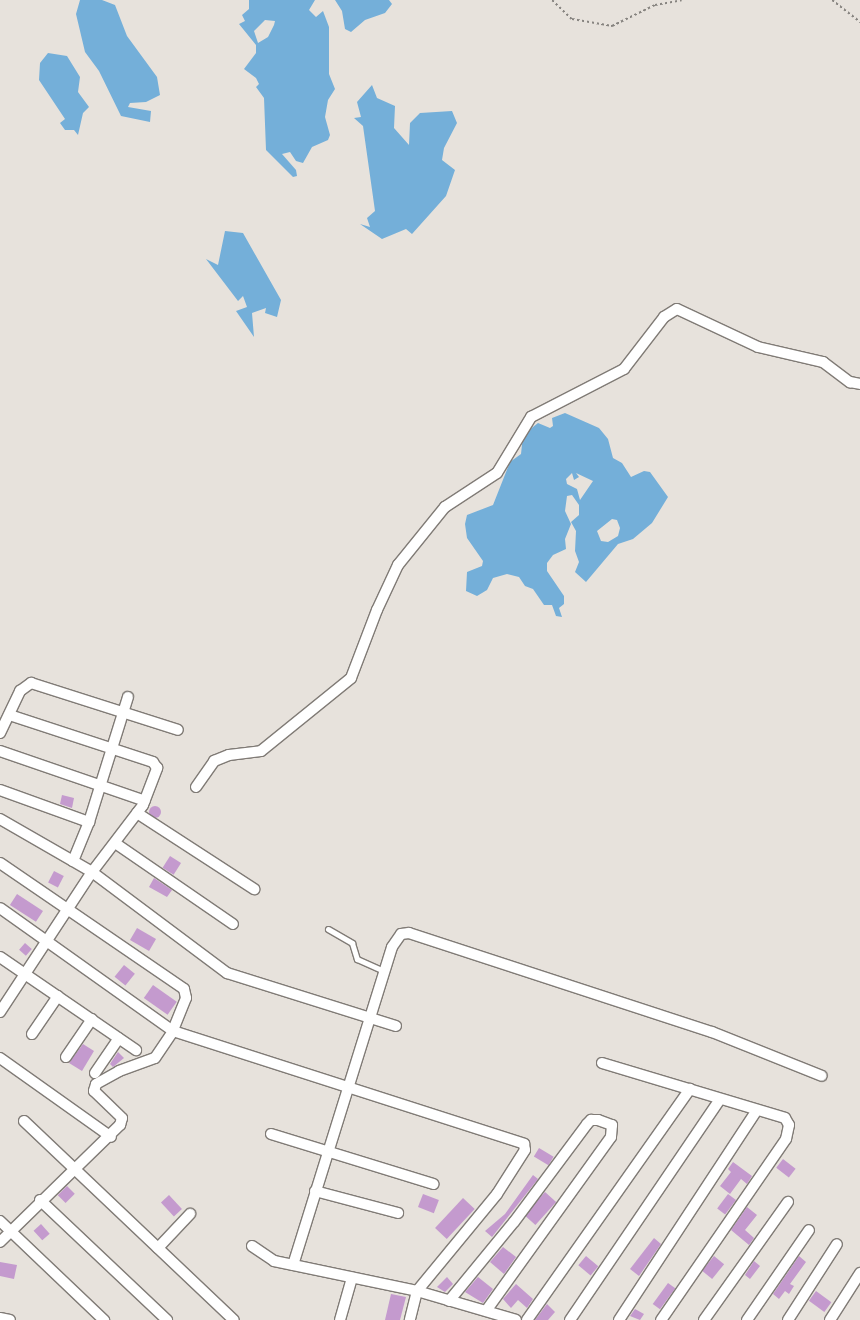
<!DOCTYPE html>
<style>
body{margin:0}
#map{position:relative;width:860px;height:1320px;overflow:hidden;background:#e7e2dc;font-family:"Sofia Sans Condensed",sans-serif}
div>[style]{position:absolute}
.water>*{inset:0;background:#74afd9}
.building>*{inset:0;background:#c49ace;transform-origin:0 0}
.round{border-radius:50%}
.path>*{height:2px;margin-top:-1px;transform-origin:0;background:repeating-linear-gradient(90deg,#878480 0 2.5px,transparent 0 5px)}
.roads{filter:drop-shadow(1px 0 #807b76) drop-shadow(-1px 0 #807b76) drop-shadow(0 1px #807b76) drop-shadow(0 -1px #807b76)}
.lane>*{height:5px;margin:-2.5px;padding:0 2.5px;transform-origin:2.5px;border-radius:2.5px;background:#fff}
.street>*{height:10px;margin:-5px;padding:0 5px;transform-origin:5px;border-radius:5px;background:#fff}
span{translate:-50% -50%;white-space:nowrap;text-align:center;line-height:1.15;-webkit-text-stroke:5px #fff;paint-order:stroke}
</style>
<div id="map">
<div class="water">
<i style="clip-path:polygon(80px 0,102px 0,115px 5px,127px 36px,157px 77px,160px 95px,146px 102px,130px 103px,128px 107px,151px 111px,150px 122px,121px 116px,99px 71px,85px 52px,76px 14px)"></i>
<i style="clip-path:polygon(evenodd,249px 0,315px 0,309px 10px,316px 17px,323px 11px,329px 27px,329px 74px,335px 89px,328px 100px,325px 117px,330px 135px,328px 140px,312px 147px,303px 163px,296px 161px,290px 152px,282px 154px,296px 170px,297px 176px,293px 177px,266px 150px,264px 98px,256px 87px,259px 84px,256px 78px,244px 69px,256px 53px,256px 45px,239px 24px,245px 21px,242px 15px,249px 9px,249px 0,265px 20px,275px 21px,274px 25px,268px 37px,258px 43px,254px 31px,265px 20px)"></i>
<i style="clip-path:polygon(335px 0,389px 0,392px 4px,385px 13px,365px 20px,351px 32px,345px 29px,342px 11px)"></i>
<i style="clip-path:polygon(48px 53px,67px 56px,80px 77px,78px 92px,89px 107px,83px 113px,78px 135px,74px 130px,65px 130px,60px 123px,65px 119px,39px 80px,40px 63px)"></i>
<i style="clip-path:polygon(372px 85px,377px 98px,395px 106px,394px 128px,409px 145px,410px 123px,420px 113px,452px 111px,457px 123px,444px 148px,442px 160px,455px 170px,446px 196px,412px 234px,406px 229px,382px 239px,360px 224px,370px 227px,367px 218px,375px 211px,363px 126px,354px 118px,361px 117px,357px 102px)"></i>
<i style="clip-path:polygon(225px 231px,243px 233px,281px 300px,277px 317px,265px 313px,266px 308px,252px 313px,254px 337px,236px 311px,247px 307px,243px 296px,238px 301px,206px 259px,218px 265px)"></i>
<i style="clip-path:polygon(evenodd,565px 413px,599px 428px,608px 439px,613px 458px,622px 463px,631px 477px,644px 471px,650px 472px,668px 497px,652px 523px,633px 539px,618px 544px,586px 582px,575px 572px,579px 562px,575px 551px,576px 531px,571px 522px,579px 515px,579px 505px,572px 495px,567px 496px,565px 511px,571px 524px,565px 539px,566px 549px,553px 555px,547px 563px,547px 571px,564px 596px,564px 604px,559px 608px,562px 617px,556px 616px,552px 605px,544px 605px,533px 589px,525px 586px,519px 577px,507px 574px,493px 578px,487px 590px,477px 596px,466px 591px,467px 572px,482px 566px,483px 561px,467px 538px,465px 524px,467px 515px,493px 505px,510px 462px,521px 454px,523px 435px,538px 423px,550px 428px,553px 426px,552px 418px,565px 413px,572px 473px,574px 480px,579px 477px,576px 473px,593px 481px,580px 500px,577px 489px,567px 484px,566px 479px,572px 473px,565px 413px,612px 519px,617px 520px,620px 528px,618px 536px,608px 542px,601px 541px,597px 531px,612px 519px)"></i>
</div>
<div class="building">
<i style="clip-path:polygon(62px 795px,74px 798px,72px 808px,60px 804px)"></i>
<i class="round" style="left:149px;top:806px;width:12px;height:12px"></i>
<i style="left:170px;top:856px;width:13px;height:14px;rotate:32deg"></i>
<i style="left:54px;top:871px;width:11px;height:13px;rotate:27deg"></i>
<i style="clip-path:polygon(154px 878px,172px 890px,167px 897px,149px 887px)"></i>
<i style="left:17px;top:894px;width:31px;height:13px;rotate:33deg"></i>
<i style="left:137px;top:928px;width:22px;height:14px;rotate:30deg"></i>
<i style="left:25px;top:943px;width:9px;height:9px;rotate:41deg"></i>
<i style="left:124px;top:965px;width:14px;height:15px;rotate:39deg"></i>
<i style="left:153px;top:985px;width:29px;height:16px;rotate:35deg"></i>
<i style="clip-path:polygon(83px 1044px,94px 1051px,82px 1071px,69px 1063px)"></i>
<i style="clip-path:polygon(118px 1052px,124px 1058px,113px 1067px,110px 1064px)"></i>
<i style="left:539px;top:1148px;width:17px;height:10px;rotate:31deg"></i>
<i style="left:783px;top:1159px;width:16px;height:11px;rotate:38deg"></i>
<i style="clip-path:polygon(733px 1162px,752px 1176px,747px 1184px,741px 1179px,730px 1194px,720px 1186px,731px 1172px,728px 1169px)"></i>
<i style="clip-path:polygon(533px 1175px,538px 1179px,492px 1237px,485px 1231px,505px 1214px)"></i>
<i style="left:67px;top:1186px;width:11px;height:13px;rotate:45deg"></i>
<i style="left:545px;top:1192px;width:15px;height:31px;rotate:42deg"></i>
<i style="left:423px;top:1194px;width:17px;height:14px;rotate:21deg"></i>
<i style="left:728px;top:1194px;width:10px;height:18px;rotate:37deg"></i>
<i style="left:169px;top:1195px;width:19px;height:11px;rotate:47deg"></i>
<i style="left:463px;top:1198px;width:16px;height:41px;rotate:43deg"></i>
<i style="clip-path:polygon(747px 1207px,757px 1215px,745px 1230px,754px 1238px,749px 1245px,731px 1230px)"></i>
<i style="left:41px;top:1224px;width:13px;height:10px;rotate:48deg"></i>
<i style="clip-path:polygon(654px 1238px,661px 1244px,639px 1276px,630px 1269px)"></i>
<i style="clip-path:polygon(503px 1247px,516px 1257px,504px 1274px,490px 1262px)"></i>
<i style="left:586px;top:1256px;width:16px;height:12px;rotate:40deg"></i>
<i style="left:714px;top:1256px;width:13px;height:19px;rotate:39deg"></i>
<i style="clip-path:polygon(799px 1256px,806px 1262px,790px 1284px,794px 1286px,789px 1294px,785px 1291px,779px 1299px,773px 1294px)"></i>
<i style="clip-path:polygon(754px 1261px,760px 1266px,750px 1279px,745px 1275px)"></i>
<i style="clip-path:polygon(0 1262px,17px 1265px,14px 1279px,0 1276px)"></i>
<i style="clip-path:polygon(447px 1277px,453px 1284px,445px 1292px,437px 1287px)"></i>
<i style="clip-path:polygon(478px 1277px,493px 1289px,483px 1303px,465px 1292px)"></i>
<i style="left:668px;top:1283px;width:9px;height:26px;rotate:36deg"></i>
<i style="clip-path:polygon(516px 1284px,533px 1299px,527px 1308px,518px 1300px,511px 1308px,503px 1299px)"></i>
<i style="left:816px;top:1291px;width:19px;height:12px;rotate:36deg"></i>
<i style="clip-path:polygon(391px 1294px,406px 1297px,400px 1320px,385px 1320px)"></i>
<i style="clip-path:polygon(547px 1304px,555px 1312px,548px 1320px,535px 1320px)"></i>
<i style="clip-path:polygon(635px 1309px,644px 1314px,640px 1320px,630px 1316px)"></i>
</div>
<div class="path">
<i style="left:552px;top:0;width:28px;rotate:44deg"></i>
<i style="left:572px;top:19px;width:41px;rotate:9.9deg"></i>
<i style="left:612px;top:26px;width:48px;rotate:-26deg"></i>
<i style="left:655px;top:5px;width:27px;rotate:-10deg"></i>
<i style="left:832px;top:0;width:36px;rotate:38deg"></i>
</div>
<div class="roads">
<div class="lane">
<i style="left:328px;top:929px;width:28px;rotate:30deg"></i>
<i style="left:352px;top:943px;width:17px;rotate:73deg"></i>
<i style="left:357px;top:959px;width:30px;rotate:24deg"></i>
</div>
<div class="street">
<i style="left:0;top:733px;width:47px;rotate:-64.5deg"></i>
<i style="left:20px;top:691px;width:14px;rotate:-36deg"></i>
<i style="left:31px;top:683px;width:154px;rotate:17.7deg"></i>
<i style="left:0;top:751px;width:153px;rotate:19deg"></i>
<i style="left:196px;top:787px;width:32px;rotate:-55deg"></i>
<i style="left:214px;top:761px;width:16px;rotate:-22deg"></i>
<i style="left:229px;top:755px;width:32px;rotate:-7deg"></i>
<i style="left:261px;top:751px;width:116px;rotate:-39deg"></i>
<i style="left:351px;top:678px;width:73px;rotate:-69.1deg"></i>
<i style="left:377px;top:610px;width:50px;rotate:-65deg"></i>
<i style="left:398px;top:565px;width:75px;rotate:-51deg"></i>
<i style="left:445px;top:507px;width:62px;rotate:-33.2deg"></i>
<i style="left:497px;top:473px;width:66px;rotate:-58.7deg"></i>
<i style="left:531px;top:417px;width:105px;rotate:-27.3deg"></i>
<i style="left:624px;top:369px;width:66px;rotate:-52.4deg"></i>
<i style="left:664px;top:317px;width:15px;rotate:-32deg"></i>
<i style="left:677px;top:309px;width:89px;rotate:25.1deg"></i>
<i style="left:758px;top:347px;width:67px;rotate:13deg"></i>
<i style="left:823px;top:362px;width:34px;rotate:37deg"></i>
<i style="left:850px;top:382px;width:10px;rotate:11deg"></i>
<i style="left:0;top:790px;width:95px;rotate:19.8deg"></i>
<i style="left:137px;top:813px;width:140px;rotate:33deg"></i>
<i style="left:0;top:819px;width:106px;rotate:29.9deg"></i>
<i style="left:92px;top:872px;width:169px;rotate:36.8deg"></i>
<i style="left:227px;top:973px;width:177px;rotate:17.4deg"></i>
<i style="left:115px;top:843px;width:143px;rotate:34.5deg"></i>
<i style="left:73px;top:861px;width:42px;rotate:-67.7deg"></i>
<i style="left:89px;top:822px;width:131px;rotate:-72.7deg"></i>
<i style="left:0;top:863px;width:223px;rotate:34.4deg"></i>
<i style="left:184px;top:989px;width:9px;rotate:77deg"></i>
<i style="left:186px;top:998px;width:35px;rotate:112deg"></i>
<i style="left:173px;top:1031px;width:212px;rotate:-144.6deg"></i>
<i style="left:0;top:957px;width:165px;rotate:34.4deg"></i>
<i style="left:0;top:1012px;width:168px;rotate:-56.7deg"></i>
<i style="left:92px;top:872px;width:84px;rotate:-52.7deg"></i>
<i style="left:143px;top:805px;width:40px;rotate:-69deg"></i>
<i style="left:157px;top:768px;width:7px;rotate:-124deg"></i>
<i style="left:153px;top:762px;width:151px;rotate:-161.9deg"></i>
<i style="left:32px;top:1034px;width:46px;rotate:-55.6deg"></i>
<i style="left:66px;top:1057px;width:46px;rotate:-55.6deg"></i>
<i style="left:0;top:1058px;width:136px;rotate:35.4deg"></i>
<i style="left:602px;top:1063px;width:191px;rotate:16.7deg"></i>
<i style="left:785px;top:1118px;width:8px;rotate:60deg"></i>
<i style="left:789px;top:1125px;width:14px;rotate:102deg"></i>
<i style="left:786px;top:1139px;width:220px;rotate:124.6deg"></i>
<i style="left:95px;top:1073px;width:42px;rotate:-55.6deg"></i>
<i style="left:24px;top:1121px;width:289px;rotate:43.5deg"></i>
<i style="left:271px;top:1134px;width:170px;rotate:17.1deg"></i>
<i style="left:315px;top:1191px;width:86px;rotate:14.8deg"></i>
<i style="left:40px;top:1200px;width:175px;rotate:43.4deg"></i>
<i style="left:0;top:1221px;width:144px;rotate:43.6deg"></i>
<i style="left:0;top:1242px;width:168px;rotate:-44.3deg"></i>
<i style="left:120px;top:1125px;width:7px;rotate:-74deg"></i>
<i style="left:122px;top:1118px;width:39px;rotate:-136deg"></i>
<i style="left:94px;top:1091px;width:7px;rotate:-74deg"></i>
<i style="left:96px;top:1084px;width:26px;rotate:-29deg"></i>
<i style="left:119px;top:1071px;width:38px;rotate:-20deg"></i>
<i style="left:155px;top:1058px;width:32px;rotate:-56deg"></i>
<i style="left:173px;top:1031px;width:369px;rotate:17.8deg"></i>
<i style="left:524px;top:1144px;width:6px;rotate:81deg"></i>
<i style="left:525px;top:1150px;width:52px;rotate:122.5deg"></i>
<i style="left:497px;top:1194px;width:126px;rotate:129.5deg"></i>
<i style="left:417px;top:1291px;width:30px;rotate:104deg"></i>
<i style="left:252px;top:1246px;width:27px;rotate:34deg"></i>
<i style="left:274px;top:1261px;width:146px;rotate:11.8deg"></i>
<i style="left:417px;top:1291px;width:103px;rotate:16.3deg"></i>
<i style="left:158px;top:1248px;width:47px;rotate:-46.7deg"></i>
<i style="left:293px;top:1265px;width:333px;rotate:-72.7deg"></i>
<i style="left:392px;top:947px;width:16px;rotate:-55deg"></i>
<i style="left:401px;top:934px;width:8px;rotate:-7deg"></i>
<i style="left:409px;top:933px;width:319px;rotate:18.1deg"></i>
<i style="left:712px;top:1032px;width:118px;rotate:21.8deg"></i>
<i style="left:449px;top:1301px;width:102px;rotate:-50.6deg"></i>
<i style="left:514px;top:1222px;width:122px;rotate:-53.3deg"></i>
<i style="left:587px;top:1124px;width:6px;rotate:-45deg"></i>
<i style="left:591px;top:1120px;width:7px"></i>
<i style="left:598px;top:1120px;width:15px;rotate:20deg"></i>
<i style="left:612px;top:1125px;width:12px;rotate:95deg"></i>
<i style="left:611px;top:1137px;width:214px;rotate:125.7deg"></i>
<i style="left:0;top:1318px;width:10px;rotate:11deg"></i>
<i style="left:340px;top:1320px;width:44px;rotate:-74.1deg"></i>
<i style="left:527px;top:1320px;width:283px;rotate:-54.8deg"></i>
<i style="left:570px;top:1320px;width:267px;rotate:-55.8deg"></i>
<i style="left:619px;top:1320px;width:251px;rotate:-56.7deg"></i>
<i style="left:704px;top:1320px;width:145px;rotate:-54.6deg"></i>
<i style="left:747px;top:1320px;width:109px;rotate:-55.4deg"></i>
<i style="left:788px;top:1320px;width:90px;rotate:-57.2deg"></i>
<i style="left:830px;top:1320px;width:56px;rotate:-57.4deg"></i>
</div>
</div>
</div>
